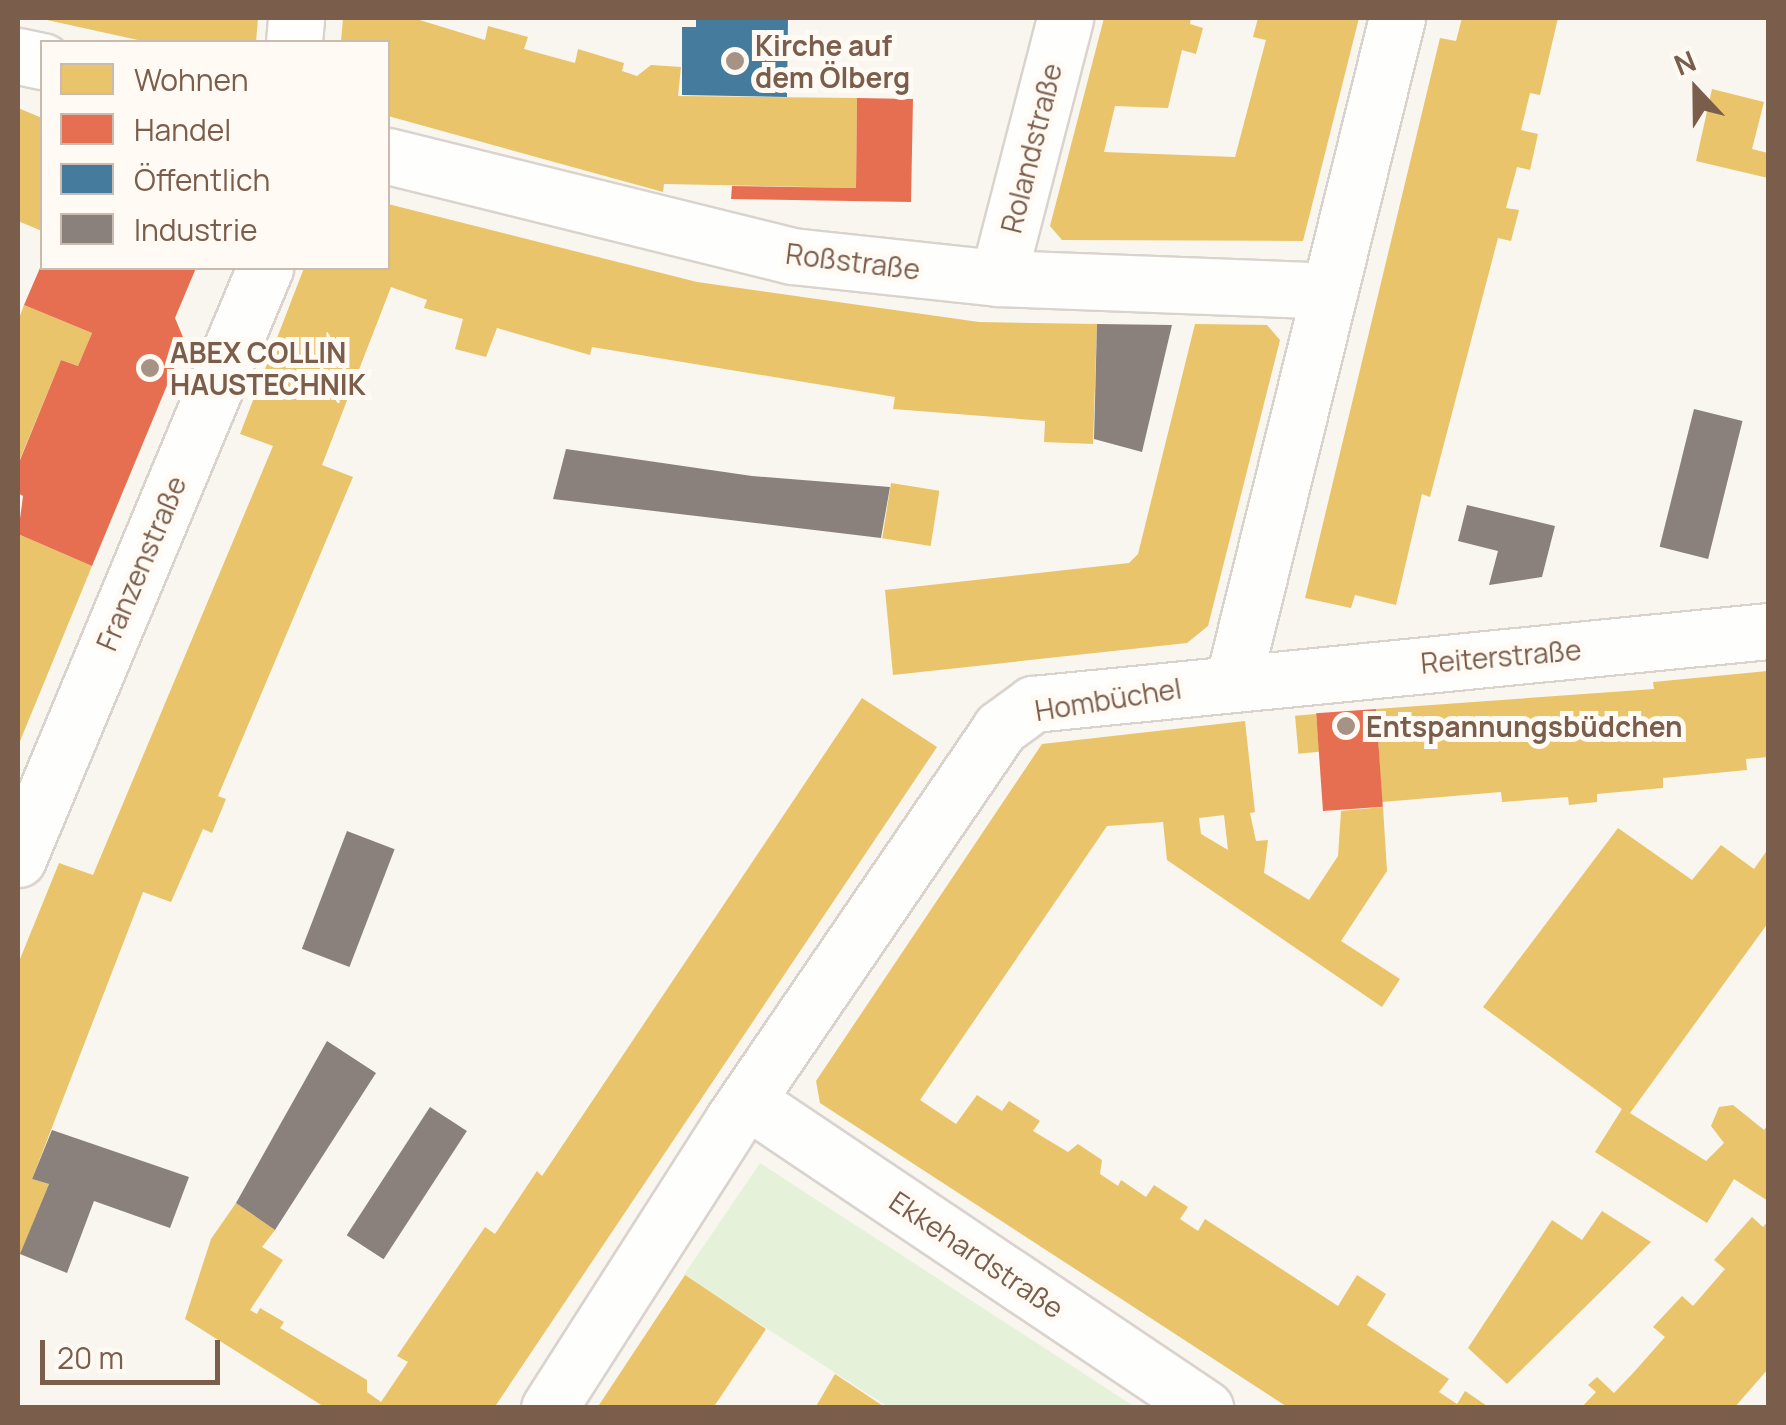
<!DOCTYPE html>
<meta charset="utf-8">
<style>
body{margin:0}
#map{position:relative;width:1786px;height:1425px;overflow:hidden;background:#f9f6ef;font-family:Manrope,sans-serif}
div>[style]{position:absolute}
.green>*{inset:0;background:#e6f1da}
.homes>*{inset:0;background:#e9c46a;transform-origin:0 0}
.shops>*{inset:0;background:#e76f51;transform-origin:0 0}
.public>*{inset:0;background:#457b9d}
.industry>*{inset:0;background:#8a817c;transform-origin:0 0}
.roads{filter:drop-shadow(2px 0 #dad3cd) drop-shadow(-2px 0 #dad3cd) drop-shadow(0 2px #dad3cd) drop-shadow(0 -2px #dad3cd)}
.minor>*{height:55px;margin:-27.5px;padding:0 27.5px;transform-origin:27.5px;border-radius:27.5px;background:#fefefd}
.dots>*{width:28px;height:28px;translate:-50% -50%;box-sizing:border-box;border:5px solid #fffaf3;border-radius:50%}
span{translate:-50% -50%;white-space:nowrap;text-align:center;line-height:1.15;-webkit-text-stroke:10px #fffaf3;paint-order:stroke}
.poi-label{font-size:28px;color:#7b5d4c;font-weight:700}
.left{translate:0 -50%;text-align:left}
.street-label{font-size:28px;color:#7b5d4c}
.frame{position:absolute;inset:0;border:20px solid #7b5d4c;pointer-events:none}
.legend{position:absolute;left:40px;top:40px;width:350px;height:230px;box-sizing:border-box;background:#fffaf3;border:2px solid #cabbb0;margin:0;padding:12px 18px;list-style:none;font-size:30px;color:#7b5d4c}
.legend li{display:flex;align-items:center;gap:20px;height:50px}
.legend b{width:50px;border:2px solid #cabbb0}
.north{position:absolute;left:1646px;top:40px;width:100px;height:100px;-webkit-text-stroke:8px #fffaf3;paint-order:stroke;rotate:338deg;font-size:28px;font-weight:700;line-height:40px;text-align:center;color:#7b5d4c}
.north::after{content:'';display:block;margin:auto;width:35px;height:45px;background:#7b5d4c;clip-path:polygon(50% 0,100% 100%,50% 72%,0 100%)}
.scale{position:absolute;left:40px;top:1340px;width:180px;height:45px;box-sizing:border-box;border:5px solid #7b5d4c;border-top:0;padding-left:12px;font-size:30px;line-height:35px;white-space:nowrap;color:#7b5d4c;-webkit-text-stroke:8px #fffaf3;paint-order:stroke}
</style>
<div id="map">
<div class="green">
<i style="clip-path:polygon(760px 1163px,1135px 1407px,888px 1407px,684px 1275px)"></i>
</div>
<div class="homes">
<i style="clip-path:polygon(38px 18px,258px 18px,256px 42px,147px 42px)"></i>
<i style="clip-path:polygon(343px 18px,413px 18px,485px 40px,488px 26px,528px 37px,524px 49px,575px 63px,578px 49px,624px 63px,622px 71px,637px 76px,651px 65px,681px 67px,678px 96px,857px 98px,856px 188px,664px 184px,663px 192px,388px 116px,388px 42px,341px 42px)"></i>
<i style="clip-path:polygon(1104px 18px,1191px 18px,1190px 24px,1203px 28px,1196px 54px,1182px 50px,1168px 108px,1115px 106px,1104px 152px,1235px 157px,1266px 40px,1253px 37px,1258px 18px,1359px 18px,1303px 241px,1062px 240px,1050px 226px)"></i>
<i style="clip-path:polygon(1462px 18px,1558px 18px,1540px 95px,1530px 93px,1521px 130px,1538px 134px,1530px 170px,1517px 167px,1506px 208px,1519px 210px,1511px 241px,1498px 238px,1430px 497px,1422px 494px,1396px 605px,1355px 595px,1351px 608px,1305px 598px,1440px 38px,1456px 41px)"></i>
<i style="clip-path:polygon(1712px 89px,1764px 102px,1752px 149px,1768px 153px,1768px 178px,1696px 161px)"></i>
<i style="clip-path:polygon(18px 108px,42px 118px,42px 231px,18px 221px)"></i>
<i style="clip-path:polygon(388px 204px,697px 282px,979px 322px,1097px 324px,1093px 444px,1044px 442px,1045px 421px,893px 409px,895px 397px,592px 347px,590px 355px,497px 328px,486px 357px,455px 349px,463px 319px,424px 308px,427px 300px,391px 287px,322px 465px,353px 477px,218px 796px,226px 799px,212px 833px,203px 829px,171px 902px,143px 892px,32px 1179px,49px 1184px,18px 1260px,18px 964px,59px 863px,93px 875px,273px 446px,240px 434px,304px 268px,388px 268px)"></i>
<i style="clip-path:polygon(24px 305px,92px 333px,78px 366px,61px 360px,18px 464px,18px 321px)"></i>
<i style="clip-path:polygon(1195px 324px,1267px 325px,1280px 340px,1208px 626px,1187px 643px,893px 675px,885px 590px,1129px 563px,1138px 554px)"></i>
<i style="left:891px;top:483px;width:49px;height:56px;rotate:9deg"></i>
<i style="clip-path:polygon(18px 534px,92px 566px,18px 746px)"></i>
<i style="clip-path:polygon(1768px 671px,1768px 757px,1746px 759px,1747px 770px,1663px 778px,1663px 788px,1597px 794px,1597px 802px,1569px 805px,1568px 797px,1502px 802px,1501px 792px,1382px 802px,1376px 709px,1654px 689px,1653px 682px)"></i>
<i style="clip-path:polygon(862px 698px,937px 747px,494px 1408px,326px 1408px,185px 1319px,211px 1239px,236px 1203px,275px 1230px,262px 1247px,283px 1260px,250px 1310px,257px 1314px,260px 1308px,284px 1322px,280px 1328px,367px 1380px,367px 1392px,381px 1402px,408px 1362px,397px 1356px,485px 1227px,495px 1234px,537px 1171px,542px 1176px)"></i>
<i style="left:1316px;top:714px;width:38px;height:21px;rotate:85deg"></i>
<i style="clip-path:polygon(evenodd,1245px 721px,1255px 812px,1250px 813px,1256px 841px,1268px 840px,1264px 873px,1309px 900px,1338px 856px,1341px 811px,1383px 807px,1387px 871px,1341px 941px,1400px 979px,1382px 1007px,1167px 860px,1163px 822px,1107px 826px,920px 1100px,956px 1124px,977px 1095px,1002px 1111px,1009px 1101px,1040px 1121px,1033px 1131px,1068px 1152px,1078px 1144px,1102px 1160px,1100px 1174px,1118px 1186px,1121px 1180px,1146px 1197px,1154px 1185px,1188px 1207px,1180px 1219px,1198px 1231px,1205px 1219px,1338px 1306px,1357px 1275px,1386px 1294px,1367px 1325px,1449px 1379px,1439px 1392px,1457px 1404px,1465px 1391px,1490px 1408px,1289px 1408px,820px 1103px,816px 1081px,1042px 744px,1245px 721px,1224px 815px,1228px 850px,1201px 834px,1199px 818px,1224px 815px)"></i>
<i style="clip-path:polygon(1618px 828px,1692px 880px,1721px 845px,1754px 869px,1768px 849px,1768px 923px,1630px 1113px,1706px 1161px,1724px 1143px,1711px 1126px,1719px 1107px,1733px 1105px,1764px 1130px,1768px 1125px,1768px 1201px,1734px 1179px,1707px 1223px,1595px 1152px,1622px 1109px,1483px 1007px)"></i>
<i style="clip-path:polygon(1602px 1211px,1651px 1242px,1507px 1384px,1468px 1348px,1552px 1220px,1582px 1240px)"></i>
<i style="clip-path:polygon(1752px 1217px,1763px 1227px,1768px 1221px,1768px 1369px,1734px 1408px,1581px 1408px,1596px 1392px,1588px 1385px,1597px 1377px,1614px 1393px,1634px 1372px,1665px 1337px,1653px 1327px,1682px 1296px,1693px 1306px,1725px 1269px,1714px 1260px)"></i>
<i style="clip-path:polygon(685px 1275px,766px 1329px,713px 1408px,597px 1408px)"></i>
<i style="clip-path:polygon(835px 1374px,886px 1408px,815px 1408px)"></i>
</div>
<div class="shops">
<i style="clip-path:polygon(857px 98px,913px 99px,911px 202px,731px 199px,732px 186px,856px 188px)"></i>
<i style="clip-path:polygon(40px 268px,196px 268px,175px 318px,185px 342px,92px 566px,18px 534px,23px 496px,18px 493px,18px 465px,61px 360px,78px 366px,92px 333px,24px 305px)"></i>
<i style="left:1376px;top:709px;width:98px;height:60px;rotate:86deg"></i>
</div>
<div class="public">
<i style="clip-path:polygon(696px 18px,788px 18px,787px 97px,682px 95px,682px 27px,696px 27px)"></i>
</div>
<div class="industry">
<i style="clip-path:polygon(1097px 324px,1172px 325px,1142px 452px,1094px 439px)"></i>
<i style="left:1694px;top:409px;width:50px;height:142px;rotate:14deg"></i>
<i style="clip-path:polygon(566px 449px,752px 476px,890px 487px,881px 538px,553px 499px)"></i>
<i style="clip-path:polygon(1467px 505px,1555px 526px,1542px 577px,1489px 585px,1498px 551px,1458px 541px)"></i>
<i style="left:347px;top:831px;width:51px;height:126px;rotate:21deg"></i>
<i style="clip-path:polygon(327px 1041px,376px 1073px,275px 1230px,236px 1203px)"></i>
<i style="left:430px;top:1107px;width:44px;height:153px;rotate:33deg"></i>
<i style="clip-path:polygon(52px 1130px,189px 1177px,170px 1228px,94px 1201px,67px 1273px,20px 1254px,49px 1184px,32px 1179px)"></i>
</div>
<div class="roads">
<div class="minor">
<i style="left:294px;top:42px;width:24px;rotate:-85deg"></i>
<i style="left:18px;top:56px;width:25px;rotate:12deg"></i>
<i style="left:388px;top:156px;width:416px;rotate:13.9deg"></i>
<i style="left:792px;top:256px;width:207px;rotate:6.1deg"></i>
<i style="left:998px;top:278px;width:332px;rotate:2.2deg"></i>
<i style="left:998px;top:278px;width:268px;rotate:-75.5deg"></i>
<i style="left:1233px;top:682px;width:684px;rotate:-76.13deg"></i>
<i style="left:18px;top:859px;width:641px;rotate:-67.32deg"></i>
<i style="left:748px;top:1101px;width:551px;rotate:33.89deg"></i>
<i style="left:549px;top:1408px;width:342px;rotate:-57.4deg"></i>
<i style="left:733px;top:1120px;width:474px;rotate:-55.7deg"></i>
<i style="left:1000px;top:728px;width:41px;rotate:-36deg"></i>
<i style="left:1033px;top:704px;width:739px;rotate:-5.67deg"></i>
</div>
</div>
<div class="dots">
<i style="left:735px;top:61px;background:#a79385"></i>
<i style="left:150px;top:368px;background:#a79385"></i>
<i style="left:1346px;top:726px;background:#a79385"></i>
</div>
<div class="poi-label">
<span class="left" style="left:755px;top:61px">Kirche auf<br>dem Ölberg</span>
<span class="left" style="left:170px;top:368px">ABEX COLLIN<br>HAUSTECHNIK</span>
<span class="left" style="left:1366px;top:726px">Entspannungsbüdchen</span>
</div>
<div class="street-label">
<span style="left:1031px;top:148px;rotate:-76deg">Rolandstraße</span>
<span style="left:853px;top:261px;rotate:7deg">Roßstraße</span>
<span style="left:141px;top:563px;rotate:-67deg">Franzenstraße</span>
<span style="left:1501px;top:656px;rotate:-5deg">Reiterstraße</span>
<span style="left:1108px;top:699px;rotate:-9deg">Hombüchel</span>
<span style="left:977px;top:1254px;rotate:34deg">Ekkehardstraße</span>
</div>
<div class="frame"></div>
<ul class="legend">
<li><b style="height:28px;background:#e9c46a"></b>Wohnen</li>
<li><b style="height:28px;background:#e76f51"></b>Handel</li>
<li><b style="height:28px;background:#457b9d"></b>Öffentlich</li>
<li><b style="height:28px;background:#8a817c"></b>Industrie</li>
</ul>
<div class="north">N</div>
<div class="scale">20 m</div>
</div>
